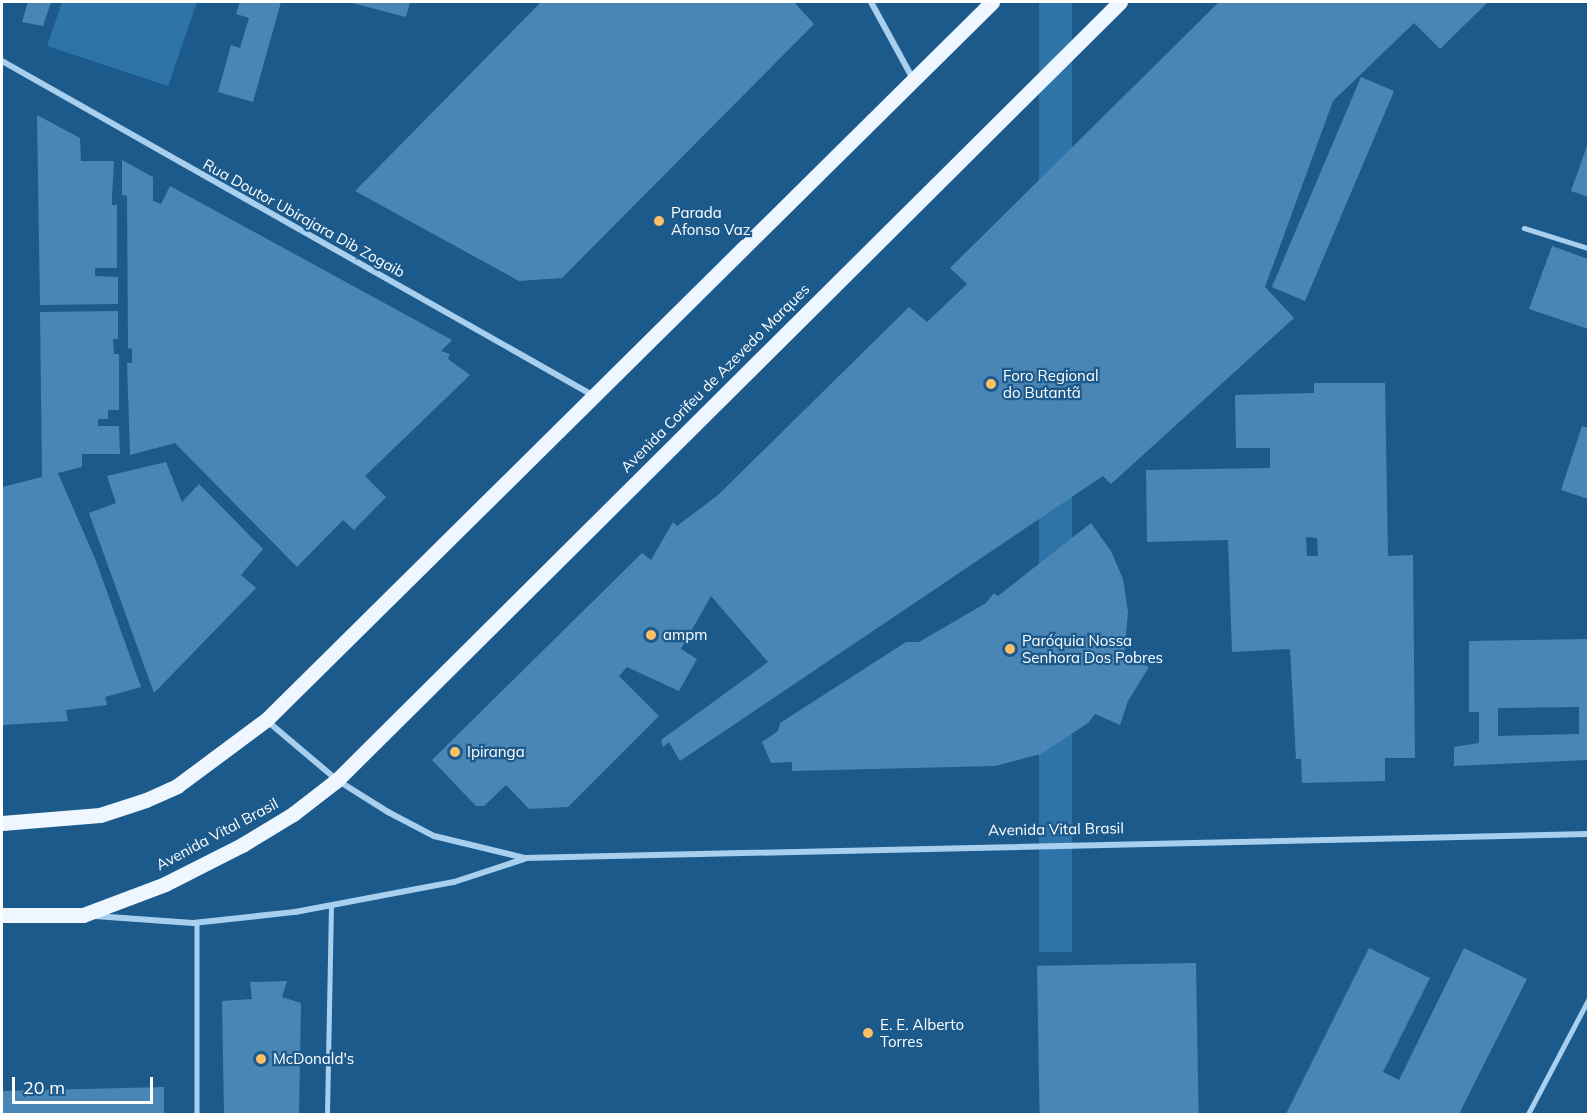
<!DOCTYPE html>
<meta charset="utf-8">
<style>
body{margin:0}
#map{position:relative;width:1590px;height:1116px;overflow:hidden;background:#1c5a8c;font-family:Mulish,sans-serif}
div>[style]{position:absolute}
.green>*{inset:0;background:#2f74a9;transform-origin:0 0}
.building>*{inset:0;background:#4986b6;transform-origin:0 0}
.lane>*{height:4.5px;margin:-2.25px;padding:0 2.25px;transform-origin:2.25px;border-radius:2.25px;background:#a8cfed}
.street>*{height:6px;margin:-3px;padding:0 3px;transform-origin:3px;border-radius:3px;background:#a8cfed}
.primary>*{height:15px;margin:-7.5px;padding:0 7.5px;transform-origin:7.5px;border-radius:7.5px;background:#eef6ff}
.dots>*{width:16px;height:16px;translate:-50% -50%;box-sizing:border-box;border:3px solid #1c5a8c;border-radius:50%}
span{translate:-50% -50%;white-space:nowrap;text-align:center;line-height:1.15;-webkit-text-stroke:4.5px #1c5a8c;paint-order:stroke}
.poi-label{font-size:15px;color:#fff}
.left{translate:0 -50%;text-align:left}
.street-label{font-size:15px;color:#fff}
.frame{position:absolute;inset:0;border:3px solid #fff;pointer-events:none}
.scale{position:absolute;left:12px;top:1077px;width:141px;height:27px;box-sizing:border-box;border:3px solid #fff;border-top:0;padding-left:8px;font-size:18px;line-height:21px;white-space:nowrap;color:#fff;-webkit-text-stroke:4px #1c5a8c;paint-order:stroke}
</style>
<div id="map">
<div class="green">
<i style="clip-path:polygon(62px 2px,197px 2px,168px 86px,47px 46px)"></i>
<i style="left:1039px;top:2px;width:33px;height:950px"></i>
</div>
<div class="building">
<i style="clip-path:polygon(28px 2px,51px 2px,43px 26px,22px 22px)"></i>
<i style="clip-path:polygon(240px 2px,281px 2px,253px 102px,218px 92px,231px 45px,240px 48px,249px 18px,236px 14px)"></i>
<i style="clip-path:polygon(348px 2px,410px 2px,406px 17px)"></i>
<i style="clip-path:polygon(541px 2px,794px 2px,814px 24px,562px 278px,519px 281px,355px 191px)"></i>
<i style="clip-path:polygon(1219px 2px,1488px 2px,1440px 49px,1414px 23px,1333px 101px,1265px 287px,1294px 318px,1111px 484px,1103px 476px,680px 761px,669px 742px,663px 747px,661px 740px,768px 662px,711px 596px,681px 649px,697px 659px,679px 691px,627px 667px,619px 676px,659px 716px,568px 807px,529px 809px,506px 785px,484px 806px,476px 806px,432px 760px,642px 553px,651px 560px,673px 522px,677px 526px,718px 495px,909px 307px,927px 322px,967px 284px,950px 268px)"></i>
<i style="left:1361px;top:77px;width:36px;height:228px;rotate:23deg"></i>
<i style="clip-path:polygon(37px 115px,80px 138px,81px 161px,114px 161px,112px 196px,112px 205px,117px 205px,117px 268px,95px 268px,95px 276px,118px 277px,118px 304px,40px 305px)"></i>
<i style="clip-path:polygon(1588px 143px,1588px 197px,1571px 191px)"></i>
<i style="clip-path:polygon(122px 160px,153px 177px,153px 201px,161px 204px,170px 186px,452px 340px,441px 351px,450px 354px,448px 359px,470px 375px,365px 476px,386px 497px,354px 530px,343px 520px,297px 567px,175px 443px,130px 455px,127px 363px,132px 363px,132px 349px,128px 348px,127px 196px,122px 195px)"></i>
<i style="clip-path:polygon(1552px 246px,1588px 259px,1588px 329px,1529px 309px)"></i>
<i style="clip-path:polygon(118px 311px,118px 339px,113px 339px,114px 354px,119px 354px,119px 410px,108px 410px,108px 419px,98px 419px,98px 426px,119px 426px,120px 454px,82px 454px,82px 467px,58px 473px,96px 561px,141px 687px,105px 697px,107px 705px,66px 710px,68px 721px,2px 725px,2px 487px,42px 477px,40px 312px)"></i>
<i style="clip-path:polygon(evenodd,1314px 383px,1385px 383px,1388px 556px,1413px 555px,1415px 758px,1385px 758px,1385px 781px,1302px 783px,1301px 759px,1296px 759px,1290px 649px,1232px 652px,1228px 540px,1147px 542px,1146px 470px,1270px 468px,1270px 448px,1236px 448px,1235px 395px,1314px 393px,1314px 383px,1306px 537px,1317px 538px,1318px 556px,1307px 556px,1306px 537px)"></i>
<i style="clip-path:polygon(1582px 426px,1588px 428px,1588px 499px,1561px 490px)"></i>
<i style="clip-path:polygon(166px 462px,182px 502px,199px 484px,263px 549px,241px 575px,256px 588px,154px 693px,89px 513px,116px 503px,107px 476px)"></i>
<i style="clip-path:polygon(1091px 523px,1111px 551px,1123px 579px,1128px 612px,1124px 656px,1149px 667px,1128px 701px,1120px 725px,1095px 714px,1088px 723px,1041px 754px,995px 766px,792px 771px,792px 762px,771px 763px,762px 742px,778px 731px,780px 723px,906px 642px,919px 642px,986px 603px,994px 593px,998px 596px)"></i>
<i style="clip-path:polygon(evenodd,1588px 639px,1588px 760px,1454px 766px,1454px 747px,1479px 743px,1479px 712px,1469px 712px,1469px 641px,1588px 639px,1579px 707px,1579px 734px,1498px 736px,1498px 708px,1579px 707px)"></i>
<i style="clip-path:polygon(1369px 948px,1430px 978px,1383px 1072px,1399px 1080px,1464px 948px,1527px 979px,1459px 1114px,1286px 1114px)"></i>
<i style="left:1196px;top:963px;width:151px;height:159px;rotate:89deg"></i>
<i style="clip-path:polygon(287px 981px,282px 997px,301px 1003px,299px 1114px,224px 1114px,222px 1001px,252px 999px,250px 982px)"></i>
<i style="clip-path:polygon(164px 1087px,164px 1114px,2px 1114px,2px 1091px)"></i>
</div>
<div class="lane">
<i style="left:1524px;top:228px;width:67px;rotate:17.4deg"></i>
<i style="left:197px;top:923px;width:191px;rotate:90deg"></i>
<i style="left:327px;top:1114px;width:207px;rotate:-88.9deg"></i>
<i style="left:1528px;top:1114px;width:129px;rotate:-62.2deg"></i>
</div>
<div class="street">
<i style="left:871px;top:2px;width:88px;rotate:61.4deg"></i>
<i style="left:2px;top:61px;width:680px;rotate:29.5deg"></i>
<i style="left:266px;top:720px;width:93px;rotate:40.2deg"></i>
<i style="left:337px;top:780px;width:60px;rotate:32.1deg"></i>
<i style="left:388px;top:812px;width:52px;rotate:27.6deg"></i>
<i style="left:434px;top:836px;width:94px;rotate:13.6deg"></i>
<i style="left:525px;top:858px;width:1063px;rotate:-1.29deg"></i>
<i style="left:95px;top:916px;width:98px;rotate:4.1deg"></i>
<i style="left:193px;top:923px;width:103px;rotate:-6.2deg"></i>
<i style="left:295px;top:912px;width:162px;rotate:-10.7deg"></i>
<i style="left:454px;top:882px;width:74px;rotate:-18.2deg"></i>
</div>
<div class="primary">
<i style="left:2px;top:823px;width:98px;rotate:-4.7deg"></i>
<i style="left:100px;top:815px;width:48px;rotate:-18.1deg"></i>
<i style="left:146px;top:800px;width:34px;rotate:-24deg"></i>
<i style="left:177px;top:786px;width:111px;rotate:-36.6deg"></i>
<i style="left:266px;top:720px;width:1021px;rotate:-44.68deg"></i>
<i style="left:2px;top:915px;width:81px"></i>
<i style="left:83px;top:915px;width:88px;rotate:-20.7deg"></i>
<i style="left:165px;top:884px;width:86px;rotate:-26.9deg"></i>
<i style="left:242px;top:845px;width:60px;rotate:-31.3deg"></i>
<i style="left:293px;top:814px;width:56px;rotate:-37.7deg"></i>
<i style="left:337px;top:780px;width:1104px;rotate:-44.82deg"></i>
</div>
<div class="dots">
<i style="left:659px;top:221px;background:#fdc066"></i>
<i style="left:991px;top:384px;background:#fdc066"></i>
<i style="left:651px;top:635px;background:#fdc066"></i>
<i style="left:1010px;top:649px;background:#fdc066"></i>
<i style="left:455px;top:752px;background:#fdc066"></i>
<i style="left:868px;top:1033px;background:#fdc066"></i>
<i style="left:261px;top:1059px;background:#fdc066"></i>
</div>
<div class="poi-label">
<span class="left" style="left:671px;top:221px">Parada<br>Afonso Vaz</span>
<span class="left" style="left:1003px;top:384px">Foro Regional<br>do Butantã</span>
<span class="left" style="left:663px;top:635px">ampm</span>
<span class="left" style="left:1022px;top:649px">Paróquia Nossa<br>Senhora Dos Pobres</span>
<span class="left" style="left:467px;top:752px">Ipiranga</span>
<span class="left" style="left:880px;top:1033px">E. E. Alberto<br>Torres</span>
<span class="left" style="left:273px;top:1059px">McDonald's</span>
</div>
<div class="street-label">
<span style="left:304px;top:218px;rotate:29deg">Rua Doutor Ubirajara Dib Zogaib</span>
<span style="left:715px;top:378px;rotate:-45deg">Avenida Corifeu de Azevedo Marques</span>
<span style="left:1056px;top:829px;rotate:-1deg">Avenida Vital Brasil</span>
<span style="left:217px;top:834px;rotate:-28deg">Avenida Vital Brasil</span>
</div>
<div class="frame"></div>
<div class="scale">20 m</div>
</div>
